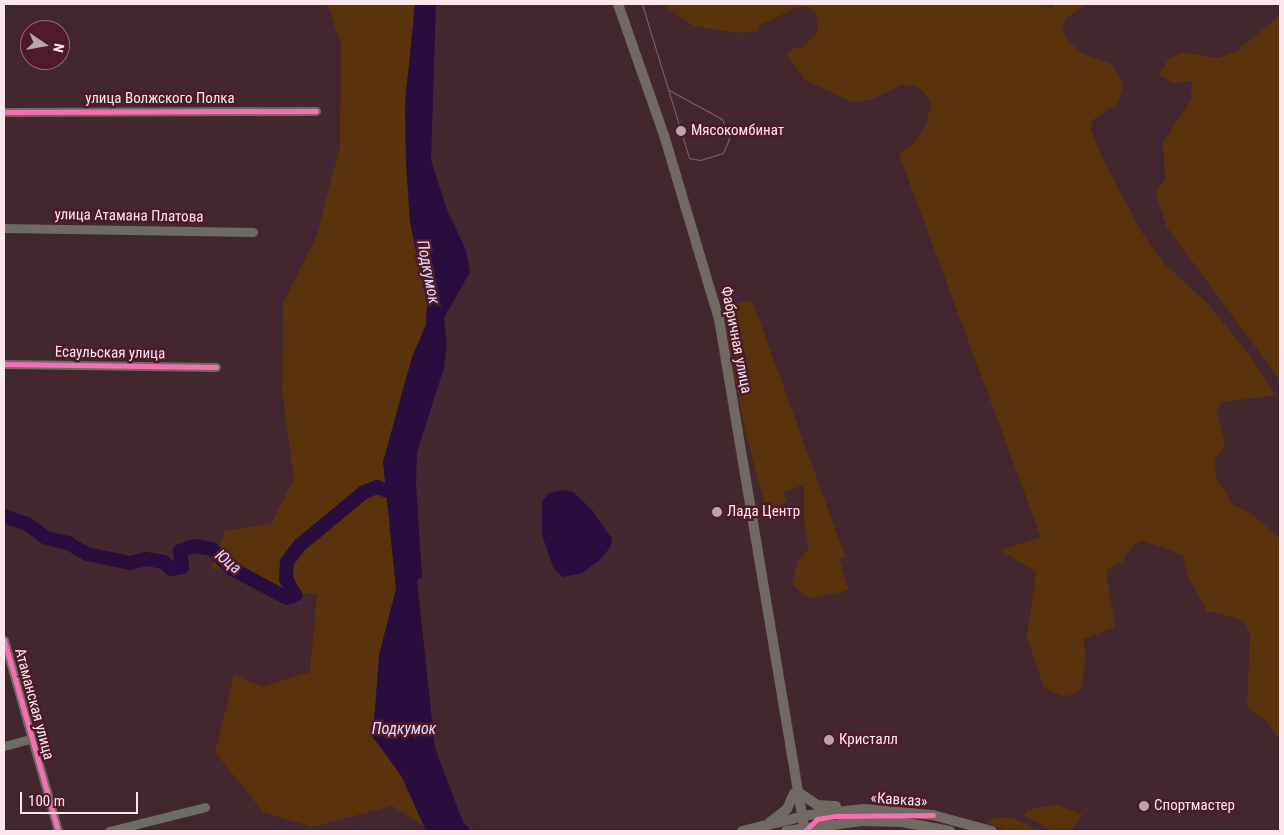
<!DOCTYPE html>
<meta charset="utf-8">
<style>
body{margin:0}
#map{position:relative;width:1284px;height:835px;overflow:hidden;background:#42272f;font-family:"Roboto Condensed",sans-serif}
div>[style]{position:absolute}
.green>*{inset:0;background:#59330c}
.water>*{inset:0;background:#290d3e}
.river>*{height:14px;margin:-7px;padding:0 7px;transform-origin:7px;border-radius:7px;background:#290d3e}
.minor>*{height:9px;margin:-4.5px;padding:0 4.5px;transform-origin:4.5px;border-radius:4.5px;background:#6c6b64}
.major>*{height:10px;margin:-5px;padding:0 5px;transform-origin:5px;border-radius:5px;background:#716a64}
.tram>*{height:1px;margin:-0.5px;padding:0 0.5px;transform-origin:0.5px;border-radius:0.5px;background:#75686a}
.cycleway>*{height:5px;margin:-2.5px;padding:0 2.5px;transform-origin:2.5px;border-radius:2.5px;background:#f96db3}
.dots>*{width:14px;height:14px;translate:-50% -50%;box-sizing:border-box;border:2px solid #4e1b2b;border-radius:50%}
span{translate:-50% -50%;white-space:nowrap;text-align:center;line-height:1.15;-webkit-text-stroke:5px #4e1b2b;paint-order:stroke}
.street-label{font-size:15px;color:#fce7ec}
.poi-label{font-size:15px;color:#fce7ec}
.left{translate:0 -50%;text-align:left}
.water-label{font-size:16px;color:#e5d8fc;font-style:italic}
.frame{position:absolute;inset:0;border:5px solid #fce7ec;pointer-events:none}
.north{position:absolute;left:20px;top:20px;width:50px;height:50px;box-sizing:border-box;background:#4e1b2b;border:1px solid #946d78;border-radius:50%;rotate:102deg;font-size:14px;font-weight:700;line-height:20px;text-align:center;color:#fce7ec}
.north::after{content:'';display:block;margin:auto;width:18px;height:22px;background:#bba4aa;clip-path:polygon(50% 0,100% 100%,50% 72%,0 100%)}
.scale{position:absolute;left:20px;top:792px;width:118px;height:22px;box-sizing:border-box;border:2px solid #fce7ec;border-top:0;padding-left:6px;font-size:15px;line-height:18px;white-space:nowrap;color:#fce7ec;-webkit-text-stroke:4px #4e1b2b;paint-order:stroke}
</style>
<div id="map">
<div class="green">
<i style="clip-path:polygon(327px 4px,415px 4px,405px 104px,406px 162px,410px 222px,427px 304px,426px 325px,402px 390px,387px 491px,396px 589px,379px 655px,373px 737px,402px 777px,424px 826px,392px 806px,312px 827px,263px 812px,215px 752px,234px 675px,262px 687px,310px 672px,317px 594px,287px 592px,247px 568px,211px 569px,225px 531px,271px 524px,294px 479px,282px 391px,283px 303px,317px 235px,340px 147px,341px 43px)"></i>
<i style="clip-path:polygon(669px 4px,1035px 4px,1052px 8px,1055px 4px,1086px 4px,1065px 19px,1063px 29px,1066px 39px,1082px 53px,1112px 64px,1123px 83px,1118px 103px,1093px 120px,1091px 129px,1104px 162px,1143px 234px,1165px 264px,1209px 305px,1251px 357px,1275px 395px,1224px 402px,1216px 410px,1225px 441px,1223px 450px,1215px 458px,1216px 477px,1233px 505px,1252px 514px,1280px 539px,1280px 739px,1264px 719px,1247px 708px,1250px 634px,1246px 624px,1237px 618px,1207px 611px,1186px 573px,1183px 555px,1144px 541px,1134px 544px,1122px 562px,1106px 570px,1115px 627px,1083px 639px,1086px 659px,1081px 689px,1073px 695px,1063px 696px,1044px 688px,1027px 637px,1036px 572px,1000px 550px,1041px 537px,899px 154px,913px 144px,926px 125px,931px 104px,922px 90px,913px 85px,902px 85px,872px 99px,852px 102px,805px 80px,786px 54px,796px 47px,802px 48px,818px 32px,816px 14px,809px 7px,798px 7px,760px 25px,758px 31px,735px 33px,694px 26px,668px 9px)"></i>
<i style="clip-path:polygon(1280px 15px,1280px 380px,1166px 226px,1156px 193px,1165px 179px,1163px 142px,1191px 100px,1192px 81px,1175px 84px,1158px 75px,1169px 59px,1183px 52px,1217px 58px,1234px 53px)"></i>
<i style="clip-path:polygon(752px 300px,845px 556px,839px 559px,849px 590px,814px 598px,803px 595px,792px 583px,798px 561px,809px 549px,804px 522px,804px 485px,783px 492px,787px 502px,766px 509px,745px 431px,722px 307px)"></i>
<i style="clip-path:polygon(1056px 804px,1083px 815px,1071px 829px,1076px 831px,1052px 831px,1024px 815px,1028px 810px)"></i>
<i style="clip-path:polygon(994px 818px,1014px 818px,1038px 831px,1007px 831px,987px 822px)"></i>
</div>
<div class="water">
<i style="clip-path:polygon(415px 4px,436px 4px,431px 160px,447px 210px,466px 250px,470px 272px,444px 318px,447px 345px,444px 368px,417px 452px,416px 482px,422px 577px,417px 581px,435px 748px,463px 822px,471px 831px,426px 831px,402px 777px,373px 737px,379px 655px,396px 589px,383px 462px,412px 357px,426px 325px,427px 304px,410px 222px,406px 162px,405px 104px)"></i>
<i style="clip-path:polygon(562px 490px,573px 492px,592px 510px,612px 539px,611px 546px,601px 559px,582px 573px,563px 577px,554px 569px,542px 535px,542px 502px,549px 493px)"></i>
</div>
<div class="river">
<i style="left:4px;top:516px;width:24px;rotate:19deg"></i>
<i style="left:27px;top:524px;width:24px;rotate:36deg"></i>
<i style="left:46px;top:538px;width:23px;rotate:13deg"></i>
<i style="left:68px;top:543px;width:22px;rotate:30deg"></i>
<i style="left:87px;top:554px;width:44px;rotate:11.8deg"></i>
<i style="left:130px;top:563px;width:16px;rotate:-14deg"></i>
<i style="left:146px;top:559px;width:18px;rotate:9deg"></i>
<i style="left:164px;top:562px;width:10px;rotate:45deg"></i>
<i style="left:171px;top:569px;width:11px;rotate:-10deg"></i>
<i style="left:182px;top:567px;width:16px;rotate:-97deg"></i>
<i style="left:180px;top:551px;width:15px;rotate:-20deg"></i>
<i style="left:194px;top:546px;width:18px;rotate:9deg"></i>
<i style="left:212px;top:549px;width:28px;rotate:45deg"></i>
<i style="left:232px;top:569px;width:62px;rotate:27.8deg"></i>
<i style="left:287px;top:598px;width:9px;rotate:-21deg"></i>
<i style="left:295px;top:595px;width:18px;rotate:-119deg"></i>
<i style="left:286px;top:579px;width:17px;rotate:-87deg"></i>
<i style="left:287px;top:562px;width:21px;rotate:-53deg"></i>
<i style="left:300px;top:545px;width:83px;rotate:-39.6deg"></i>
<i style="left:364px;top:492px;width:14px;rotate:-21deg"></i>
<i style="left:377px;top:487px;width:28px;rotate:21deg"></i>
</div>
<div class="minor">
<i style="left:4px;top:112px;width:312px;rotate:-0.2deg"></i>
<i style="left:4px;top:228px;width:249px;rotate:0.9deg"></i>
<i style="left:4px;top:364px;width:212px;rotate:0.8deg"></i>
<i style="left:4px;top:640px;width:198px;rotate:74.2deg"></i>
<i style="left:4px;top:746px;width:27px;rotate:-15deg"></i>
<i style="left:109px;top:831px;width:99px;rotate:-14deg"></i>
</div>
<div class="major">
<i style="left:618px;top:4px;width:139px;rotate:70.7deg"></i>
<i style="left:664px;top:135px;width:192px;rotate:73.4deg"></i>
<i style="left:719px;top:319px;width:515px;rotate:80.5deg"></i>
<i style="left:798px;top:792px;width:23px;rotate:34deg"></i>
<i style="left:817px;top:805px;width:19px;rotate:3deg"></i>
<i style="left:770px;top:822px;width:21px;rotate:-37deg"></i>
<i style="left:787px;top:809px;width:17px;rotate:-66deg"></i>
<i style="left:742px;top:831px;width:69px;rotate:-13.4deg"></i>
<i style="left:809px;top:815px;width:55px;rotate:-6.2deg"></i>
<i style="left:864px;top:809px;width:69px;rotate:5deg"></i>
<i style="left:933px;top:815px;width:61px;rotate:15.2deg"></i>
<i style="left:786px;top:831px;width:77px;rotate:-7.5deg"></i>
<i style="left:862px;top:821px;width:40px;rotate:1.4deg"></i>
<i style="left:902px;top:822px;width:49px;rotate:10.6deg"></i>
</div>
<div class="tram">
<i style="left:642px;top:4px;width:161px;rotate:73deg"></i>
<i style="left:689px;top:158px;width:11px;rotate:10deg"></i>
<i style="left:700px;top:160px;width:24px;rotate:-17deg"></i>
<i style="left:723px;top:153px;width:15px;rotate:-67deg"></i>
<i style="left:729px;top:139px;width:21px;rotate:-109deg"></i>
<i style="left:722px;top:119px;width:60px;rotate:-151.3deg"></i>
</div>
<div class="cycleway">
<i style="left:4px;top:112px;width:312px;rotate:-0.2deg"></i>
<i style="left:4px;top:364px;width:212px;rotate:0.8deg"></i>
<i style="left:4px;top:640px;width:198px;rotate:74.2deg"></i>
<i style="left:805px;top:831px;width:17px;rotate:-45deg"></i>
<i style="left:817px;top:819px;width:20px;rotate:-9deg"></i>
<i style="left:837px;top:816px;width:96px;rotate:-0.6deg"></i>
</div>
<div class="dots">
<i style="left:681px;top:131px;background:#bba4aa"></i>
<i style="left:717px;top:512px;background:#bba4aa"></i>
<i style="left:829px;top:740px;background:#bba4aa"></i>
<i style="left:1144px;top:806px;background:#bba4aa"></i>
</div>
<div class="street-label">
<span style="left:160px;top:99px">улица Волжского Полка</span>
<span style="left:129px;top:216px;rotate:1deg">улица Атамана Платова</span>
<span style="left:736px;top:340px;rotate:79deg">Фабричная улица</span>
<span style="left:110px;top:353px;rotate:1deg">Есаульская улица</span>
<span style="left:34px;top:704px;rotate:75deg">Атаманская улица</span>
<span style="left:899px;top:800px;rotate:4deg">«Кавказ»</span>
</div>
<div class="poi-label">
<span class="left" style="left:691px;top:131px">Мясокомбинат</span>
<span class="left" style="left:727px;top:512px">Лада Центр</span>
<span class="left" style="left:839px;top:740px">Кристалл</span>
<span class="left" style="left:1154px;top:806px">Спортмастер</span>
</div>
<div class="water-label">
<span style="left:428px;top:272px;rotate:79deg">Подкумок</span>
<span style="left:228px;top:562px;rotate:39deg">Юца</span>
<span style="left:404px;top:729px">Подкумок</span>
</div>
<div class="frame"></div>
<div class="north">N</div>
<div class="scale">100 m</div>
</div>
